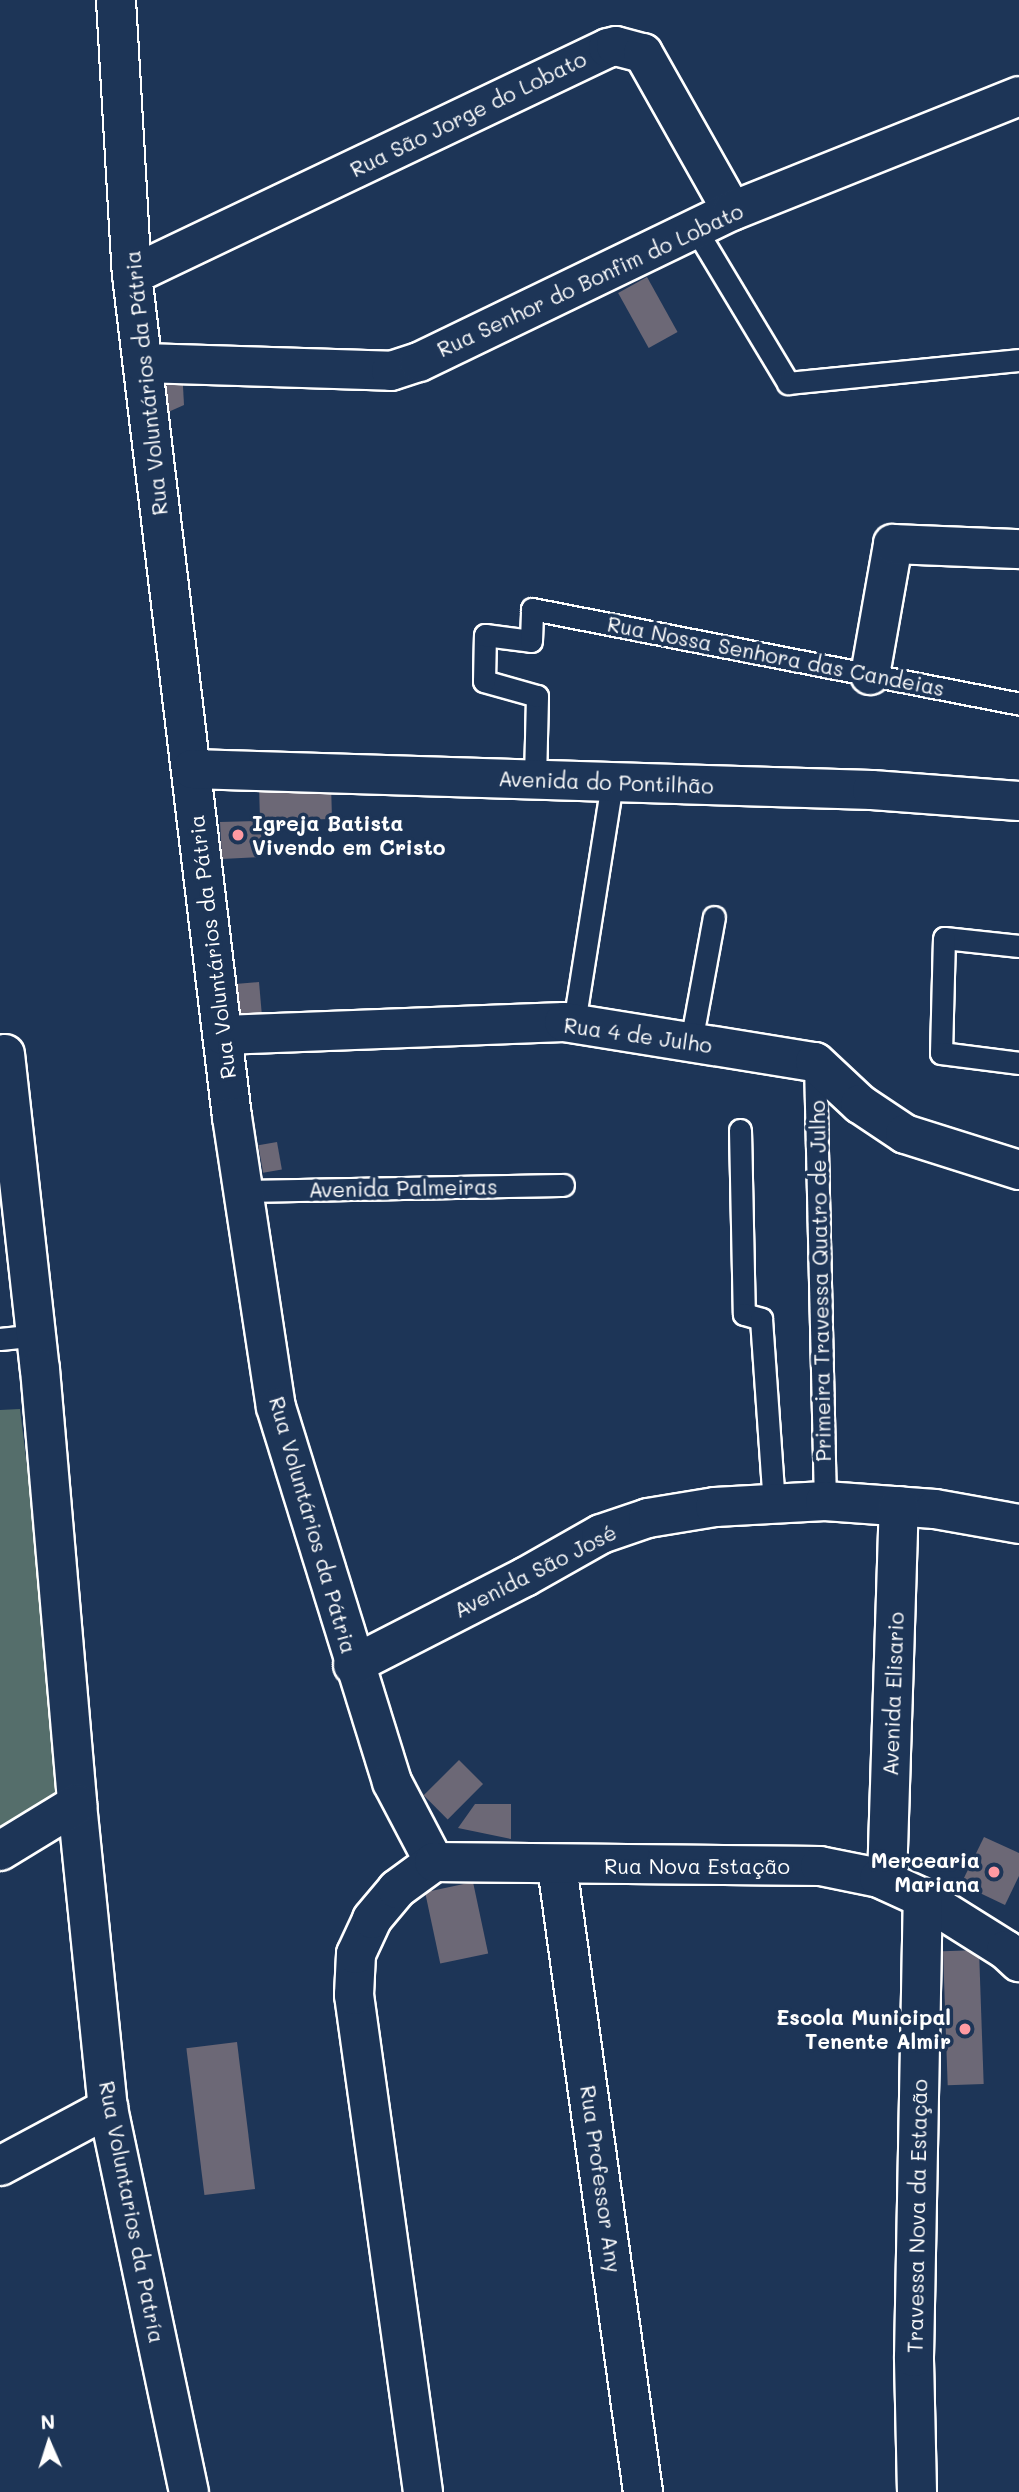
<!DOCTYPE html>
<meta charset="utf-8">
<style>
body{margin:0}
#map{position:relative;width:1019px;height:2492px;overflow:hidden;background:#1d3557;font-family:Mali,sans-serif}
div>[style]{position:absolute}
.green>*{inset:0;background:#556e6b}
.building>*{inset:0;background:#6c6876;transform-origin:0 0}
.roads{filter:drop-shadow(2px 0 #fff) drop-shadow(-2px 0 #fff) drop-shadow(0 2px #fff) drop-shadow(0 -2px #fff)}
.lane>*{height:21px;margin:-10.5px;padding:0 10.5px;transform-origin:10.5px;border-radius:10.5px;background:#1d3557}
.street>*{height:38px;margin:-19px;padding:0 19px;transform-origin:19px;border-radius:19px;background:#1d3557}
.dots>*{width:19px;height:19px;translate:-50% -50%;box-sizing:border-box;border:4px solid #1d3557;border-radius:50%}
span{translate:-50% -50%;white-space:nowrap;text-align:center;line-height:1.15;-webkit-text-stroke:7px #1d3557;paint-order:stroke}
.street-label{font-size:21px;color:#fff}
.poi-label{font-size:21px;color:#fff;font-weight:700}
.left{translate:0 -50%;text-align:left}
.right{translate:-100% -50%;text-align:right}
.north{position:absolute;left:14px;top:2408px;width:70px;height:70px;-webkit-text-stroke:5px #1d3557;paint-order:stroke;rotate:357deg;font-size:19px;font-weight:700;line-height:28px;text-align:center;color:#fff}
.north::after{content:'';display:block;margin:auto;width:24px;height:32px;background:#fff;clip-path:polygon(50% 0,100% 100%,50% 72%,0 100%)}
</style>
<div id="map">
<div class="green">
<i style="clip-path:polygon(20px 1409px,66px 1785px,0 1830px,0 1410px)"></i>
</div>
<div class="building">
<i style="left:647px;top:277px;width:63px;height:33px;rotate:61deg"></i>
<i style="clip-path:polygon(182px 368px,184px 405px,166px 413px,163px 369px)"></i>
<i style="clip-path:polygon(331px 783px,332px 819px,260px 821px,263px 857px,222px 859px,220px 822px,260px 821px,259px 785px)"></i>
<i style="left:259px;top:982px;width:35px;height:24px;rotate:85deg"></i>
<i style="left:277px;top:1142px;width:28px;height:19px;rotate:80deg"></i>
<i style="left:459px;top:1760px;width:34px;height:50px;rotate:45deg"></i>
<i style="clip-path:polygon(475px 1804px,511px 1804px,511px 1839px,458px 1828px)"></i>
<i style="clip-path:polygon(984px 1837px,1019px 1853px,1019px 1876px,1005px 1905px,961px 1884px)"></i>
<i style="left:473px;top:1882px;width:73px;height:49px;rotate:78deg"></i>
<i style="left:979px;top:1950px;width:134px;height:36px;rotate:88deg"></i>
<i style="left:237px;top:2042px;width:148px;height:51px;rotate:83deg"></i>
</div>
<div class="roads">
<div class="lane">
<i style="left:695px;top:228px;width:181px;rotate:59deg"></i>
<i style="left:788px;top:383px;width:232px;rotate:-5.7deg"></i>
<i style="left:535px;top:779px;width:83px;rotate:-88.6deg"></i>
<i style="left:537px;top:696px;width:55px;rotate:-164.2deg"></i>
<i style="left:484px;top:681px;width:46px;rotate:-88.8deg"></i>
<i style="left:485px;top:635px;width:46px;rotate:7.4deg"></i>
<i style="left:531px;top:641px;width:32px;rotate:-88deg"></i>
<i style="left:532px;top:609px;width:496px;rotate:11deg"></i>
<i style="left:1019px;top:946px;width:75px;rotate:-173.9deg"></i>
<i style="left:944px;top:938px;width:115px;rotate:91.5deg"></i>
<i style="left:941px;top:1053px;width:79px;rotate:7.3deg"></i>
<i style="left:574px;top:1023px;width:244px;rotate:-81deg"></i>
<i style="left:691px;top:1042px;width:127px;rotate:-79.6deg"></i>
<i style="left:815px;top:1062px;width:439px;rotate:88.7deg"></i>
<i style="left:740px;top:1130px;width:184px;rotate:88.8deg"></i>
<i style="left:744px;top:1314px;width:18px;rotate:16deg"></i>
<i style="left:761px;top:1319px;width:185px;rotate:86deg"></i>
<i style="left:243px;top:1191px;width:320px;rotate:-1.1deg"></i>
<i style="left:0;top:1339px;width:36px;rotate:-6deg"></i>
</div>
<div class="street">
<i style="left:116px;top:0;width:275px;rotate:86.7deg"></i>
<i style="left:132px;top:275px;width:848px;rotate:83.23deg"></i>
<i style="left:232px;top:1117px;width:293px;rotate:81.4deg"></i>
<i style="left:276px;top:1407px;width:393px;rotate:72.8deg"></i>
<i style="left:392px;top:1782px;width:90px;rotate:62.3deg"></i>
<i style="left:132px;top:275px;width:527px;rotate:-25.5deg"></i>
<i style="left:608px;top:48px;width:8px;rotate:-14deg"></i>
<i style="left:616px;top:46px;width:28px;rotate:15deg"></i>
<i style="left:643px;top:53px;width:181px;rotate:60.6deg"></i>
<i style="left:143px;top:363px;width:248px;rotate:1.8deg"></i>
<i style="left:391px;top:371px;width:29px;rotate:-18deg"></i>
<i style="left:419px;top:362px;width:348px;rotate:-25.8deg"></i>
<i style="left:732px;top:211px;width:309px;rotate:-21.8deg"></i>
<i style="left:870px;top:675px;width:133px;rotate:-80deg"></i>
<i style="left:893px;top:544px;width:126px;rotate:2.3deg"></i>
<i style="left:192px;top:769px;width:680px;rotate:1.77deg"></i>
<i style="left:872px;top:790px;width:147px;rotate:4.3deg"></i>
<i style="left:223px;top:1035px;width:341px;rotate:-2.2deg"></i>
<i style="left:564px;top:1022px;width:254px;rotate:9.1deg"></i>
<i style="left:815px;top:1062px;width:62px;rotate:43deg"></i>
<i style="left:860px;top:1104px;width:54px;rotate:33.7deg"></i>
<i style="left:905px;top:1134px;width:120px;rotate:17.5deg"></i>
<i style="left:5px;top:1054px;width:317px;rotate:83.7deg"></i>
<i style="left:40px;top:1369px;width:437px;rotate:85.1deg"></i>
<i style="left:77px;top:1804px;width:306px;rotate:84.2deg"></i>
<i style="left:108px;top:2108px;width:392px;rotate:78.1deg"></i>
<i style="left:353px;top:1665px;width:193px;rotate:-27.1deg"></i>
<i style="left:525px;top:1577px;width:87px;rotate:-29.5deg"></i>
<i style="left:601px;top:1534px;width:50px;rotate:-18.8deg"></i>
<i style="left:648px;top:1518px;width:68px;rotate:-9.3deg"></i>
<i style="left:715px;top:1507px;width:110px;rotate:-3.1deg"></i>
<i style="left:825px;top:1501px;width:110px;rotate:4.2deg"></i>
<i style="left:935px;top:1509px;width:85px;rotate:10.1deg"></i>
<i style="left:0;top:1851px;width:90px;rotate:-31.4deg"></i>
<i style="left:557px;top:1866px;width:632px;rotate:82.18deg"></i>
<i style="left:887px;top:1881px;width:375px;rotate:-88.2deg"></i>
<i style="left:0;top:2166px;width:123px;rotate:-28.2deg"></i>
<i style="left:423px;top:2492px;width:502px;rotate:-97.9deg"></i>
<i style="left:354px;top:1995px;width:41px;rotate:-87.2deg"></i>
<i style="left:356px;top:1954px;width:38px;rotate:-65deg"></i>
<i style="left:372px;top:1919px;width:39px;rotate:-50deg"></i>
<i style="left:397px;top:1889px;width:46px;rotate:-36.1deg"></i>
<i style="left:434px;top:1862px;width:386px;rotate:0.6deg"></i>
<i style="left:820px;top:1866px;width:60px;rotate:11.5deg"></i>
<i style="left:879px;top:1878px;width:48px;rotate:24.4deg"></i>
<i style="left:923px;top:1898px;width:98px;rotate:32.1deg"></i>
<i style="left:1006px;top:1950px;width:18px;rotate:43deg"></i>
<i style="left:917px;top:2492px;width:135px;rotate:-91.3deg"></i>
<i style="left:914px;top:2357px;width:459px;rotate:-88.9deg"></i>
</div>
</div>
<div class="dots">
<i style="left:238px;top:835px;background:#ff9aa2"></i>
<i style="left:994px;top:1872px;background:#ff9aa2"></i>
<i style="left:965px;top:2029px;background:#ff9aa2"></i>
</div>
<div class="street-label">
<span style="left:468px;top:114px;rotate:-26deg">Rua São Jorge do Lobato</span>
<span style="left:590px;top:280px;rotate:-25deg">Rua Senhor do Bonfim do Lobato</span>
<span style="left:146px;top:383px;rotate:-96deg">Rua Voluntários da Pátria</span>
<span style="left:776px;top:656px;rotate:11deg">Rua Nossa Senhora das Candeias</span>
<span style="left:606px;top:782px;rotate:2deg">Avenida do Pontilhão</span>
<span style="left:212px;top:947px;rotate:-97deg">Rua Voluntários da Pátria</span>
<span style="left:638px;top:1035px;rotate:8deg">Rua 4 de Julho</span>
<span style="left:403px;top:1188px;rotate:-1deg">Avenida Palmeiras</span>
<span style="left:820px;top:1281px;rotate:-91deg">Primeira Travessa Quatro de Julho</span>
<span style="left:313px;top:1525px;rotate:74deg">Rua Voluntários da Pátria</span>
<span style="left:535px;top:1571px;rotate:-27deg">Avenida São José</span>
<span style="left:893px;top:1694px;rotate:-88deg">Avenida Elisario</span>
<span style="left:697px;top:1866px">Rua Nova Estação</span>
<span style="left:601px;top:2179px;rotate:82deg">Rua Professor Any</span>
<span style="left:132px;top:2212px;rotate:79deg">Rua Voluntarios da Patría</span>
<span style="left:917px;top:2216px;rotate:-89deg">Travessa Nova da Estação</span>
</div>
<div class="poi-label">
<span class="left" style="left:252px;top:835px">Igreja Batista<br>Vivendo em Cristo</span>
<span class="right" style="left:980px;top:1872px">Mercearia<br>Mariana</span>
<span class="right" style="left:951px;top:2029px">Escola Municipal<br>Tenente Almir</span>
</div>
<div class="north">N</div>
</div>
